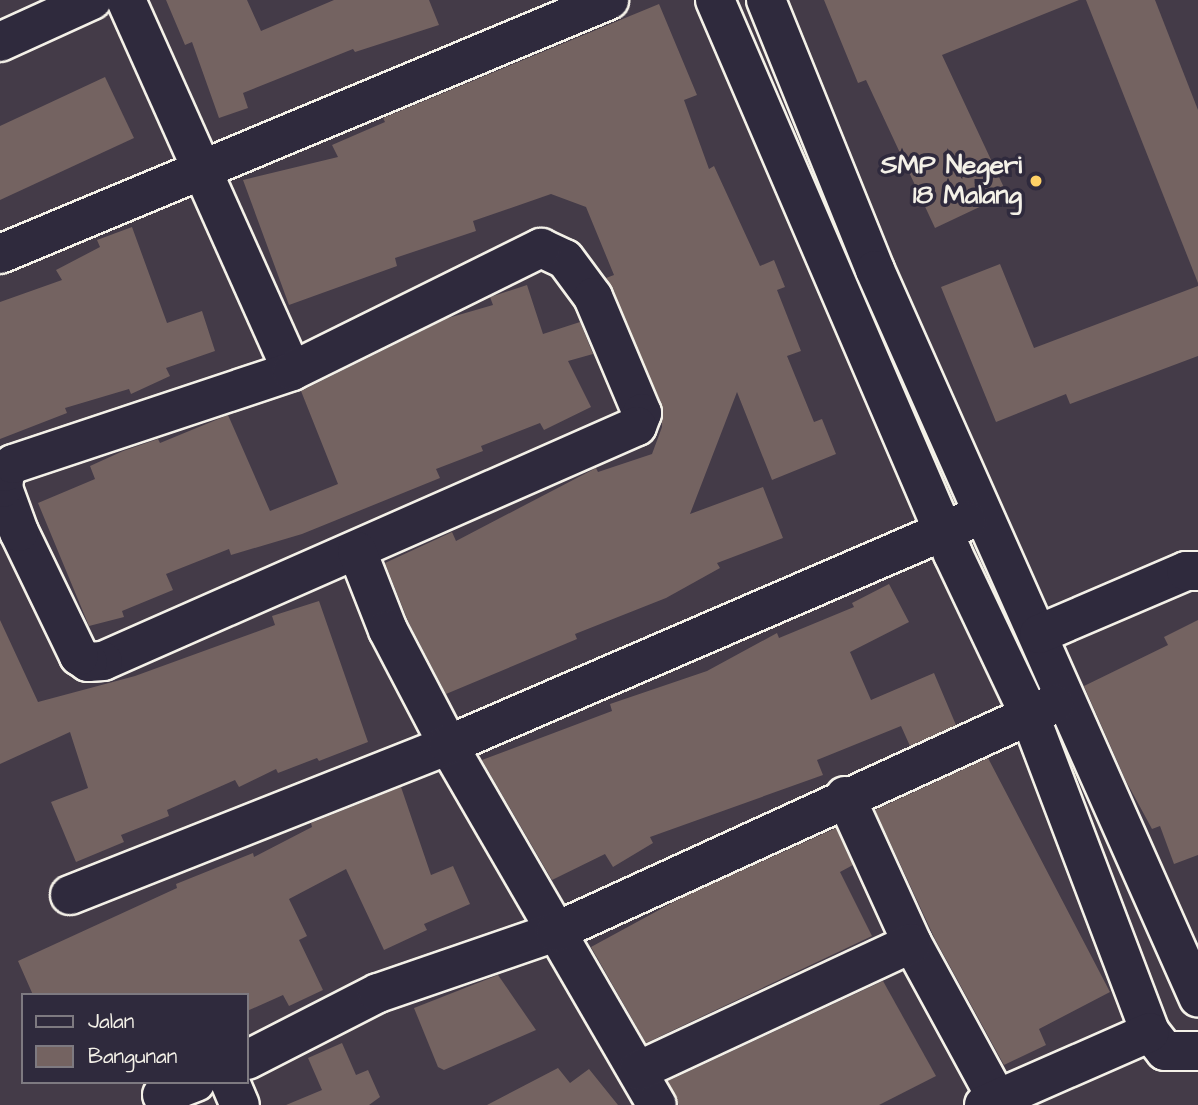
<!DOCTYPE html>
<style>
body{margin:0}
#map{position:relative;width:1198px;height:1105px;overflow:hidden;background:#443b48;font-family:"Architects Daughter",sans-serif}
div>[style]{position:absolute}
.building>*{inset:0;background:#746361}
.roads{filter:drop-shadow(2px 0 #f4f1e8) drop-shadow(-2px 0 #f4f1e8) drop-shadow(0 2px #f4f1e8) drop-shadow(0 -2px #f4f1e8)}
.minor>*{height:38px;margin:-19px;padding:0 19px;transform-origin:19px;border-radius:19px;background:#2f2a3d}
.dots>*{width:19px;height:19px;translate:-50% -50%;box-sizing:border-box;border:4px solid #2f2a3d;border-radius:50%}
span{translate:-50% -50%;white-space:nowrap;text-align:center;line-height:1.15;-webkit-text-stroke:7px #2f2a3d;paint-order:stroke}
.poi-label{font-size:26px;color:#f4f1e8;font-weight:700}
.right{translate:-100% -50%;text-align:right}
.legend{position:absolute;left:21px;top:993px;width:228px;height:91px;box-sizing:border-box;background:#2f2a3d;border:2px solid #7e7a81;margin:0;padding:9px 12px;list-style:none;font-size:21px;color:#f4f1e8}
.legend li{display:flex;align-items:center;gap:14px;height:35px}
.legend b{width:35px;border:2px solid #7e7a81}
</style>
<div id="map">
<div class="building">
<i style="clip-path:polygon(166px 0,247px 0,261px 31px,334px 0,429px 0,439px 25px,355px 52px,353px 49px,243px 93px,248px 108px,219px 118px,192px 42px,185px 45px)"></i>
<i style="clip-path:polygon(824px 0,1079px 0,942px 55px,1007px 194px,935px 228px,866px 80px,858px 83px)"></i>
<i style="clip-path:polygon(1086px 0,1155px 0,1198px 110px,1198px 283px)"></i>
<i style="clip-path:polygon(659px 4px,697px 95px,684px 100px,709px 169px,714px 166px,760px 266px,774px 260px,785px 287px,777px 290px,801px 351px,787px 356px,814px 422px,822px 419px,836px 454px,772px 480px,737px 392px,690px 514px,763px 487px,783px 538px,717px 563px,720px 568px,666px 598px,575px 634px,577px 639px,446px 694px,408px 621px,385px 563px,452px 532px,456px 541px,596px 468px,598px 472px,652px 454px,662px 427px,662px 405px,606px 278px,614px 275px,586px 207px,551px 194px,473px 221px,476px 231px,395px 258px,397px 266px,289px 305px,243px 180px,338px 157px,332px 145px,385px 122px,383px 118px)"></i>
<i style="clip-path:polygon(105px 77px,134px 138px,0 200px,0 126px)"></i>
<i style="clip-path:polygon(132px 227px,167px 323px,202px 311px,215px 351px,166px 368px,170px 376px,131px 394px,129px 389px,65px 408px,67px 413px,0 439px,0 302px,62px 280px,56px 270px,100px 247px,97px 240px)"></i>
<i style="clip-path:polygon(1000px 264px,1034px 348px,1198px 286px,1198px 356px,1070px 404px,1066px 394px,996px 422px,941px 287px)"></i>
<i style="clip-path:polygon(527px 285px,543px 334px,580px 322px,593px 354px,568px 361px,591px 407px,544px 430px,540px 423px,481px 446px,483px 451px,436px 469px,440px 478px,302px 534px,231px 555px,229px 549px,166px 574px,173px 590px,122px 611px,124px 617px,89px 626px,38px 503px,95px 479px,90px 466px,123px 451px,158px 439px,160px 443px,228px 415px,270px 511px,338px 484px,301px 391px,448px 318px,493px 305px,490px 297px)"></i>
<i style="clip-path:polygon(889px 584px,909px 622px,850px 652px,871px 700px,934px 673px,956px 725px,910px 746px,901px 726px,817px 760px,823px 775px,650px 837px,653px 843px,613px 867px,605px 854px,552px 880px,482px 760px,612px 711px,610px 704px,707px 671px,777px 633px,779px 638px,854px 607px,852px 603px)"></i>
<i style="clip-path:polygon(319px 601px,368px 742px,319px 761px,317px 758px,278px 773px,276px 769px,239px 787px,235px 780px,167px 810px,169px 816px,121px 835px,124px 842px,76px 862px,51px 802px,88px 788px,70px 732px,0 764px,0 620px,38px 702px,135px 676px,275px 625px,272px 616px)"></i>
<i style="clip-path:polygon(1198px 620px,1198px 855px,1174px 864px,1160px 826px,1152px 829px,1126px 781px,1084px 686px,1168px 645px,1164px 637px)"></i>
<i style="clip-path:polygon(988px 758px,1110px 992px,1039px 1029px,1046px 1045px,1004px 1065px,935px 939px,875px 810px)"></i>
<i style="clip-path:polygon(401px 787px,431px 875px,453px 866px,470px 904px,424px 924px,427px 930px,384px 950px,346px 869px,289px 899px,307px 936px,299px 940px,323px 990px,289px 1006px,283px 995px,247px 1011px,247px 995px,33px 995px,18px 961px,177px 888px,176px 884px,253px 853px,254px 857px,312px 827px,311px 823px)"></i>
<i style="clip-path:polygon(836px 828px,853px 865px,840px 872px,872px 936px,646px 1043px,591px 947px,681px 898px)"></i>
<i style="clip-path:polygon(498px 975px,536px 1030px,444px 1070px,438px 1067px,414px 1008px)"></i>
<i style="clip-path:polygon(883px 981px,936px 1076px,879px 1105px,679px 1105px,668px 1081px)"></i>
<i style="clip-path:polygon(342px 1043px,356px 1075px,368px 1070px,380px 1097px,369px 1105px,286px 1105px,322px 1090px,308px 1058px)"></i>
<i style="clip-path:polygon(558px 1068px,570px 1083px,589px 1069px,618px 1105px,487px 1105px)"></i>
</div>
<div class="roads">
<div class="minor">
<i style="left:126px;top:0;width:406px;rotate:65.9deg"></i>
<i style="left:715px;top:0;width:603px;rotate:66.75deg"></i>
<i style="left:953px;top:554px;width:179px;rotate:64.6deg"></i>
<i style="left:1030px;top:716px;width:338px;rotate:69.2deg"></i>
<i style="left:1150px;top:1032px;width:24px;rotate:52deg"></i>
<i style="left:1165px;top:1051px;width:33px"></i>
<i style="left:766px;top:0;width:291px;rotate:68deg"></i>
<i style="left:875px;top:270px;width:796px;rotate:66.04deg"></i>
<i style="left:0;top:42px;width:101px;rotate:-24.5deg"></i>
<i style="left:541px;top:248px;width:26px;rotate:25deg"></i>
<i style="left:565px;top:259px;width:47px;rotate:53.6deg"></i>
<i style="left:593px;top:297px;width:126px;rotate:67.1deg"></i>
<i style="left:642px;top:413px;width:14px;rotate:111deg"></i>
<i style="left:637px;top:426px;width:583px;rotate:156.25deg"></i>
<i style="left:103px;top:661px;width:15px;rotate:176deg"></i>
<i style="left:88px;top:662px;width:11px;rotate:-146deg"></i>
<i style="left:79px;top:656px;width:138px;rotate:-115.8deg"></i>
<i style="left:19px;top:532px;width:47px;rotate:-110deg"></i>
<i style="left:3px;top:488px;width:16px;rotate:-83deg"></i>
<i style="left:5px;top:472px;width:11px;rotate:-45deg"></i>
<i style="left:13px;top:464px;width:294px;rotate:-18.4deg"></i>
<i style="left:292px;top:371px;width:278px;rotate:-26.3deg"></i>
<i style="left:0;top:254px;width:660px;rotate:-22.64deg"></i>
<i style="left:357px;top:551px;width:85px;rotate:68.6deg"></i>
<i style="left:388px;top:630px;width:130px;rotate:62.4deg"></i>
<i style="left:448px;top:745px;width:416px;rotate:59.9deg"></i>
<i style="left:1039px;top:634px;width:160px;rotate:-23.2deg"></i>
<i style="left:1186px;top:571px;width:12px"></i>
<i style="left:845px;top:796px;width:162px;rotate:65.5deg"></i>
<i style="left:912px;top:943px;width:178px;rotate:61.4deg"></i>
<i style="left:70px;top:895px;width:407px;rotate:-21.6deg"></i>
<i style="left:448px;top:745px;width:565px;rotate:-23.34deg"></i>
<i style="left:247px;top:1060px;width:147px;rotate:-27.1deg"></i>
<i style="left:378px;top:993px;width:187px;rotate:-19deg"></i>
<i style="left:555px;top:932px;width:549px;rotate:-24.56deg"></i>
<i style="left:638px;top:1071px;width:302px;rotate:-25deg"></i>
<i style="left:230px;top:1082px;width:25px;rotate:67deg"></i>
<i style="left:162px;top:1095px;width:36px;rotate:-21deg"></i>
<i style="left:984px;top:1105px;width:181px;rotate:-23.7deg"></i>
</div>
</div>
<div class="dots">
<i style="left:1036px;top:181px;background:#ffd166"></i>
</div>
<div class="poi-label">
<span class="right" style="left:1022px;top:181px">SMP Negeri<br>18 Malang</span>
</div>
<ul class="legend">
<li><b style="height:9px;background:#2f2a3d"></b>Jalan</li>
<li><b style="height:19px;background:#746361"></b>Bangunan</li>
</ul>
</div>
